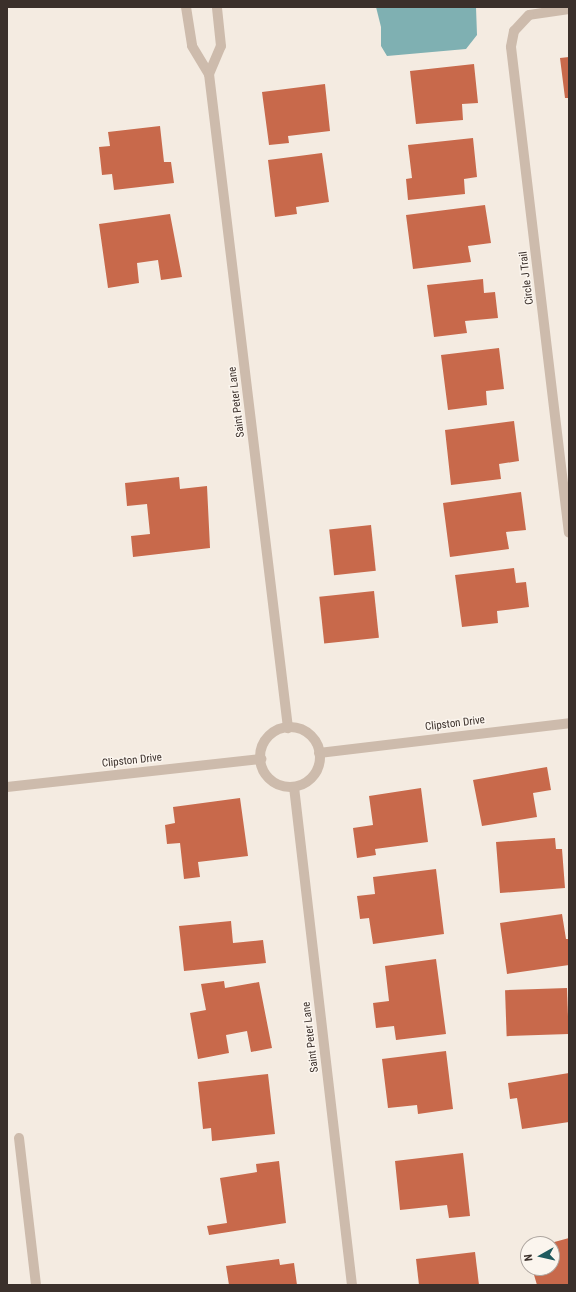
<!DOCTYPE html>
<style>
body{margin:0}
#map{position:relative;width:576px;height:1292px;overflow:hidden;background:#f4ebe1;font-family:"Roboto Condensed",sans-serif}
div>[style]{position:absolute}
.water>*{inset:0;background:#7fb0b2}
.building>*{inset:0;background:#c8694b;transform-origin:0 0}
.street>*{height:10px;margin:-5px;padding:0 5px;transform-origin:5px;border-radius:5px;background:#cdbbac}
.street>.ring{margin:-5px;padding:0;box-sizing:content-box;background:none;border:10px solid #cdbbac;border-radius:50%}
span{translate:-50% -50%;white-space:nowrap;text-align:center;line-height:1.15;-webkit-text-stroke:3px #fbf5ee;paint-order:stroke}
.street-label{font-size:11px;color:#3b302b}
.frame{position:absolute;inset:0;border:8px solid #3b302b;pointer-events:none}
.north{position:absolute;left:520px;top:1236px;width:40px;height:40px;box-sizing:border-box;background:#fbf5ee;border:1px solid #aea6a0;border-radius:50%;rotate:262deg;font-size:11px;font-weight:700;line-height:16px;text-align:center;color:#3b302b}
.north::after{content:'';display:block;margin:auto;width:14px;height:18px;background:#1f5a5e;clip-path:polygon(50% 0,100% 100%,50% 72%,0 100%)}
</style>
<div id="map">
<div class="water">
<i style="clip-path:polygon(376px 7px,476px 7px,477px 35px,466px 49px,387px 56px,381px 46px,381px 27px)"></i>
</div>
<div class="building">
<i style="clip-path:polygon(569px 57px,569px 98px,565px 98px,560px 58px)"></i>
<i style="clip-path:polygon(474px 64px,478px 103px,462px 104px,463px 120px,416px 124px,410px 71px)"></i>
<i style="clip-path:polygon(325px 84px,330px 131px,288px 136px,289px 143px,269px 145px,262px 92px)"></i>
<i style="clip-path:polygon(160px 126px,164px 162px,171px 162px,174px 183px,114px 190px,112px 174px,102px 175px,99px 147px,110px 146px,108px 132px)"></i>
<i style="clip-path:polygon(473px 138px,477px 177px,464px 179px,465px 194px,408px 200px,406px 179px,412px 178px,408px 145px)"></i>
<i style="clip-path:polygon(322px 153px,329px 202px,296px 207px,297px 214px,275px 217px,268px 160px)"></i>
<i style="clip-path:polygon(485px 205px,491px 243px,468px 246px,471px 262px,413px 269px,406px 215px)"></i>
<i style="clip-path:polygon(170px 214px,182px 277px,161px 280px,158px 260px,137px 263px,139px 283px,108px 288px,99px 224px)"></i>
<i style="clip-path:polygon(483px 279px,484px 293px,495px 292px,498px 318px,465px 321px,467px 333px,434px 337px,427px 285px)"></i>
<i style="clip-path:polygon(499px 348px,504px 389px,486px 391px,487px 405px,448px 410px,441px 355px)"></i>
<i style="clip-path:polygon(514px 421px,519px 461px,499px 464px,501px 479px,451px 485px,445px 430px)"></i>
<i style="clip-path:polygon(179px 477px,180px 489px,207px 486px,210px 548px,133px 557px,131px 536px,150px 534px,147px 504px,127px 506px,125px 483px)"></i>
<i style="clip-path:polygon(521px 492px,526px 530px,506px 532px,509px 549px,450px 557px,443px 503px)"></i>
<i style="left:371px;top:525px;width:46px;height:42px;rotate:84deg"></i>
<i style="clip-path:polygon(514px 568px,516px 583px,526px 582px,529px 607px,497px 611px,498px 623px,462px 627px,455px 575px)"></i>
<i style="left:374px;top:591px;width:47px;height:55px;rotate:84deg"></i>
<i style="clip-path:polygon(547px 767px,551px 790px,533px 793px,537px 817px,482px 826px,473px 780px)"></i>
<i style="clip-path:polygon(421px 788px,428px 842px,375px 849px,376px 855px,357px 858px,353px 828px,373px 825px,369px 796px)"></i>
<i style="clip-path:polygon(240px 798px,248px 856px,198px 862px,200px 877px,184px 879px,180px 843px,167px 844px,165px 825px,175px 823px,173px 807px)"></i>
<i style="clip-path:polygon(555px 838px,556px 849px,562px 849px,565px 888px,500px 893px,496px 842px)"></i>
<i style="clip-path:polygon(436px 869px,444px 934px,373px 944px,369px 918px,360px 919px,357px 896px,375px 894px,373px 877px)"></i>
<i style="clip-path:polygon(562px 914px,566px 939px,569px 939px,569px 965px,507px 974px,500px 923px)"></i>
<i style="clip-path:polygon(231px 921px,233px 943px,263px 940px,266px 963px,184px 971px,179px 926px)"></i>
<i style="clip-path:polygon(436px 959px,446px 1034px,396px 1040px,394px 1026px,376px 1028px,373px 1003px,389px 1001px,385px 966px)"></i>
<i style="clip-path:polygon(224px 981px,225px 988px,259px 982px,272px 1048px,251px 1052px,247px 1031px,226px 1035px,229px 1053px,198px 1059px,190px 1013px,206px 1010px,201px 984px)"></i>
<i style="left:567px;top:988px;width:46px;height:62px;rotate:88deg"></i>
<i style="clip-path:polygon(446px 1051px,453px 1109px,418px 1114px,417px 1105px,388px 1108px,382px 1059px)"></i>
<i style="clip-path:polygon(569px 1073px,569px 1122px,522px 1129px,517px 1098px,510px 1099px,508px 1083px)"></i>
<i style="clip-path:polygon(268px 1074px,275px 1134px,212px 1141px,211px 1128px,203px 1129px,198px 1082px)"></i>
<i style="clip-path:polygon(463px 1153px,470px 1216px,449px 1218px,447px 1205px,400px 1210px,395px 1161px)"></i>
<i style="clip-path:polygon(279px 1161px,286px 1223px,209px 1235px,207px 1226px,227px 1223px,220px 1178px,257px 1172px,256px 1164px)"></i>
<i style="clip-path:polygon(569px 1238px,569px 1285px,537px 1285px,532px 1268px,552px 1268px,552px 1244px,547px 1244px)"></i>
<i style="clip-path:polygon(475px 1252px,479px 1285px,419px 1285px,416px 1259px)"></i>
<i style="clip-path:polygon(279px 1259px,280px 1265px,294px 1263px,297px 1285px,229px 1285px,226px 1266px)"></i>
</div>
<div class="street">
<i style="left:186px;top:7px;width:39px;rotate:81deg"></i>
<i style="left:192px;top:46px;width:33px;rotate:59deg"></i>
<i style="left:209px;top:74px;width:659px;rotate:83.11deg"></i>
<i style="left:569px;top:9px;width:40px;rotate:171.5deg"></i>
<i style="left:529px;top:15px;width:22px;rotate:133deg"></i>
<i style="left:514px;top:31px;width:16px;rotate:101deg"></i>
<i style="left:511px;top:47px;width:489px;rotate:83.2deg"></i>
<i style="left:209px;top:74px;width:30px;rotate:-67deg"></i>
<i style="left:221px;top:46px;width:39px;rotate:-96deg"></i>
<i class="ring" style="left:260px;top:727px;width:50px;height:50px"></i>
<i style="left:319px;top:753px;width:252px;rotate:-6.8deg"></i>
<i style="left:7px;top:787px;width:256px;rotate:-6.3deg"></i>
<i style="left:294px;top:787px;width:501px;rotate:83.36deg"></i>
<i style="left:19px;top:1138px;width:148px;rotate:83.4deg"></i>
</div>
<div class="street-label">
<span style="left:527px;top:278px;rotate:-97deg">Circle J Trail</span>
<span style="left:237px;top:402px;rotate:-97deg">Saint Peter Lane</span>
<span style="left:455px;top:724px;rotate:-7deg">Clipston Drive</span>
<span style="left:132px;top:761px;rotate:-6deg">Clipston Drive</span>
<span style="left:311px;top:1037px;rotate:-97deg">Saint Peter Lane</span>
</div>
<div class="frame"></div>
<div class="north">N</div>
</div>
